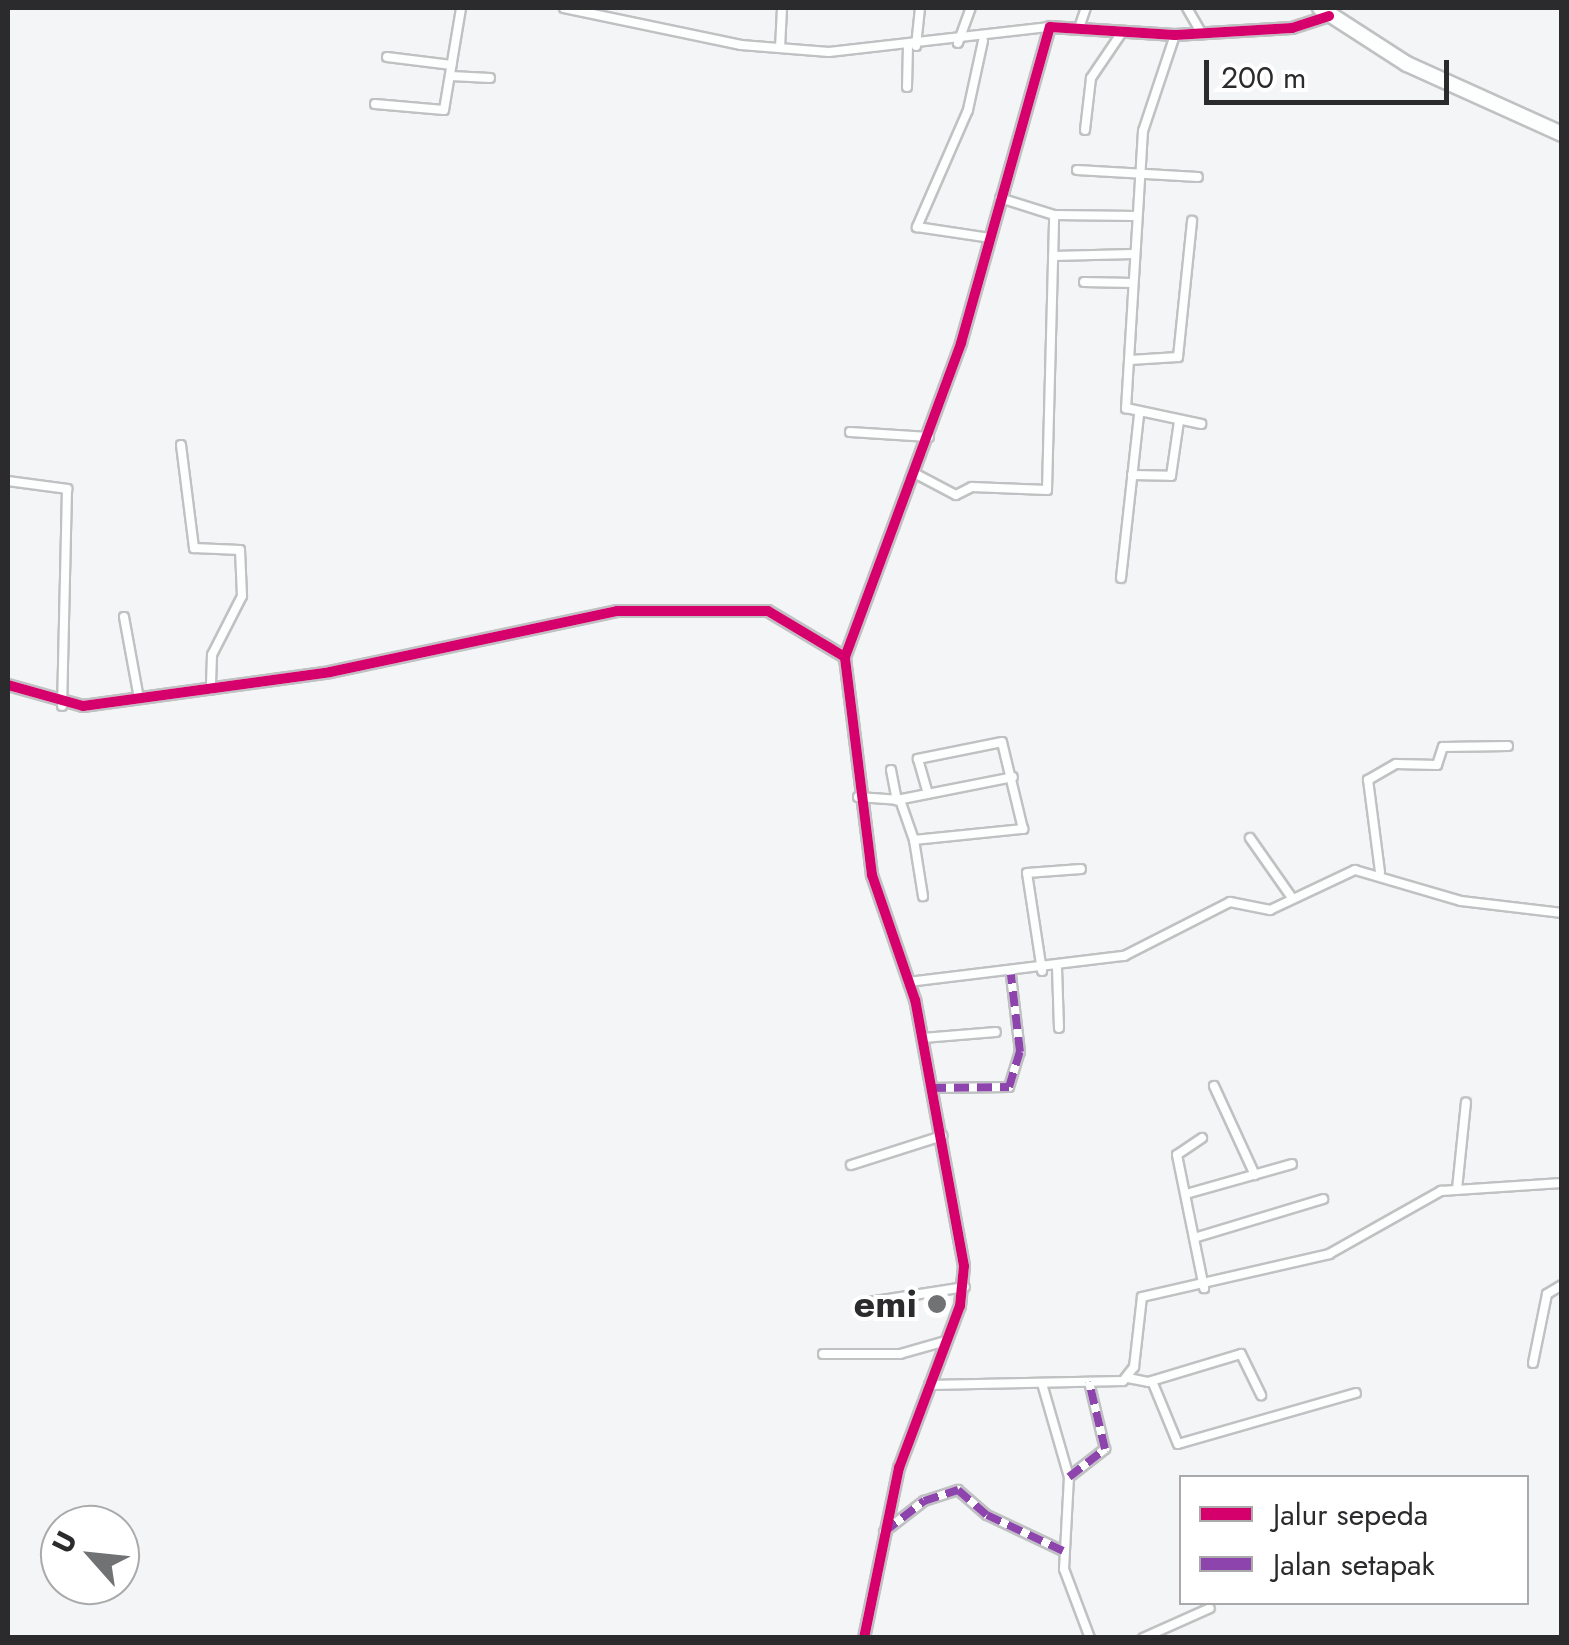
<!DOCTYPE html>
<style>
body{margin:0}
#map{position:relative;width:1569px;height:1645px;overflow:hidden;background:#f4f5f6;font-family:Jost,sans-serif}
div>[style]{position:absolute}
.roads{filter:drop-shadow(2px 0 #c0c1c2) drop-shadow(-2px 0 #c0c1c2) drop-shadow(0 2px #c0c1c2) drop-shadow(0 -2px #c0c1c2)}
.street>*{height:8px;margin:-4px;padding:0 4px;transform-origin:4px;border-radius:4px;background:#fdfefe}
.secondary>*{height:10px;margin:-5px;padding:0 5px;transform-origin:5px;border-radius:5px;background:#fdfefe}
.highway>*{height:14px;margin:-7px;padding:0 7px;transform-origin:7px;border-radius:7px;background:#fdfefe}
.quiet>*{height:8px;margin-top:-4px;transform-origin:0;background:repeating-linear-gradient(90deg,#8e44ad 0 15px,transparent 0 23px)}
.cycleway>*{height:10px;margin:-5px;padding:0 5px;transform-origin:5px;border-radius:5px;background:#d6006c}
.dots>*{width:28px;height:28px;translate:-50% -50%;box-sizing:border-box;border:5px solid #fff;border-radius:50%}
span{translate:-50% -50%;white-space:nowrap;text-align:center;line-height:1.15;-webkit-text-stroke:8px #fff;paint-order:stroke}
.poi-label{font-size:38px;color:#2b2b2d;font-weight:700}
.right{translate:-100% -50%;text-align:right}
.frame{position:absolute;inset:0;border:10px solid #2b2b2d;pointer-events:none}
.legend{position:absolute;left:1179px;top:1475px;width:350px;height:130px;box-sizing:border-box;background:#fff;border:2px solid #aaaaab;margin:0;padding:12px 18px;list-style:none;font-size:30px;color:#2b2b2d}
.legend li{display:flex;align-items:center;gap:20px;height:50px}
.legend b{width:50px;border:2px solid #aaaaab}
.north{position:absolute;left:40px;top:1505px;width:100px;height:100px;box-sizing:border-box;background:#fff;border:2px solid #aaaaab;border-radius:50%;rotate:297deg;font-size:28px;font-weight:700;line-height:40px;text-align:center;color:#2b2b2d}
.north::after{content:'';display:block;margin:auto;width:35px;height:45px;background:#717273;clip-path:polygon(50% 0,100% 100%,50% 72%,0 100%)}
.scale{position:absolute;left:1204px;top:60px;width:245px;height:45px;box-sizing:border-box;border:5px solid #2b2b2d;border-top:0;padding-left:12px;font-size:30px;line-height:35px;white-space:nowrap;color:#2b2b2d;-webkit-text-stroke:8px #fff;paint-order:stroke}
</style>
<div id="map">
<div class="roads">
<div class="street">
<i style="left:564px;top:8px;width:181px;rotate:11.8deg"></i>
<i style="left:741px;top:45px;width:88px;rotate:4.5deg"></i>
<i style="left:829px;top:52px;width:222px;rotate:-6.5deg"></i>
<i style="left:1187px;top:8px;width:30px;rotate:60deg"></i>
<i style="left:1080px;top:25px;width:18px;rotate:-71deg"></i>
<i style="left:1175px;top:35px;width:101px;rotate:108.4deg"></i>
<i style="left:1143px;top:131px;width:278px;rotate:93.5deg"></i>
<i style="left:1126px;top:408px;width:77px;rotate:12deg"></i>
<i style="left:983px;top:41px;width:71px;rotate:102.3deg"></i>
<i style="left:968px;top:110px;width:128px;rotate:113.6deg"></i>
<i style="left:917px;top:227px;width:75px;rotate:8.5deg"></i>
<i style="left:958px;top:43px;width:37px;rotate:-70deg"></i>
<i style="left:916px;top:46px;width:38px;rotate:-84deg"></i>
<i style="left:780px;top:48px;width:40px;rotate:-87.1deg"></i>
<i style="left:387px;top:57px;width:65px;rotate:7deg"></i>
<i style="left:451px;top:76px;width:39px;rotate:3deg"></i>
<i style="left:907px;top:87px;width:40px;rotate:-88.6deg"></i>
<i style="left:375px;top:104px;width:69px;rotate:5deg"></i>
<i style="left:444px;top:110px;width:103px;rotate:-80.5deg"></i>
<i style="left:1085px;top:130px;width:52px;rotate:-83.4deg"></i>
<i style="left:1091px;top:78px;width:57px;rotate:-55.8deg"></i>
<i style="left:1077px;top:170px;width:121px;rotate:3.3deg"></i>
<i style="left:1000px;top:198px;width:57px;rotate:17.5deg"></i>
<i style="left:1054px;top:215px;width:82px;rotate:0.7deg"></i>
<i style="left:1053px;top:256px;width:81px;rotate:-1.4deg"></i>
<i style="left:1084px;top:282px;width:49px;rotate:1.2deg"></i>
<i style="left:1130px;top:360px;width:48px;rotate:-3.6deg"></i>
<i style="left:1178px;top:357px;width:137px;rotate:-84.1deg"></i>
<i style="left:850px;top:432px;width:79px;rotate:3.6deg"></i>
<i style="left:181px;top:445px;width:104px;rotate:82.8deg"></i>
<i style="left:194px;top:548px;width:46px;rotate:2.5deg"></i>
<i style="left:240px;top:550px;width:46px;rotate:87.5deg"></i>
<i style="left:242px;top:596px;width:66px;rotate:117deg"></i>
<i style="left:212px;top:655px;width:35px;rotate:92deg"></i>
<i style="left:916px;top:474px;width:45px;rotate:27.7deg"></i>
<i style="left:956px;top:495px;width:18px;rotate:-27deg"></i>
<i style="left:972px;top:487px;width:75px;rotate:2.3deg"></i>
<i style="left:1047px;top:490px;width:275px;rotate:-88.5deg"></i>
<i style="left:1132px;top:475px;width:39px;rotate:1deg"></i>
<i style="left:1171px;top:476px;width:56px;rotate:-81.7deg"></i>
<i style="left:8px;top:481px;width:60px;rotate:7.7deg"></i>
<i style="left:67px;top:489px;width:217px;rotate:91.3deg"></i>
<i style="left:1121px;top:578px;width:164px;rotate:-83.7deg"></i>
<i style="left:124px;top:617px;width:83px;rotate:79.6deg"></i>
<i style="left:891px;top:770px;width:31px;rotate:79deg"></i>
<i style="left:858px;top:797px;width:39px;rotate:4deg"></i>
<i style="left:897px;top:800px;width:118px;rotate:-11.2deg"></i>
<i style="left:900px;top:800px;width:42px;rotate:70.7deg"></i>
<i style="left:914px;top:840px;width:110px;rotate:-5.8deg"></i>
<i style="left:1023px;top:829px;width:89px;rotate:-103.6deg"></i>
<i style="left:1002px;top:742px;width:86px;rotate:168.6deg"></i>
<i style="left:918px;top:759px;width:36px;rotate:74deg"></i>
<i style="left:1250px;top:838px;width:73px;rotate:55deg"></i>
<i style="left:914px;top:840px;width:57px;rotate:80.9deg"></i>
<i style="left:1380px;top:872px;width:93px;rotate:-97.4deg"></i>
<i style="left:1368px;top:780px;width:32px;rotate:-30deg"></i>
<i style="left:1396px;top:764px;width:41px;rotate:1.4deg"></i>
<i style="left:1437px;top:765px;width:19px;rotate:-72deg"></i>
<i style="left:1443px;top:747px;width:65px;rotate:-0.9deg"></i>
<i style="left:1057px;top:968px;width:60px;rotate:88.1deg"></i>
<i style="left:1042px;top:971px;width:99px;rotate:-98.7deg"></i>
<i style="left:1027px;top:873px;width:54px;rotate:-4.2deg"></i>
<i style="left:908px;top:982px;width:218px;rotate:-6.9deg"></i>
<i style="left:1124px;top:956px;width:119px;rotate:-27deg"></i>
<i style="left:1230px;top:902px;width:41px;rotate:11.3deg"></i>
<i style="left:1270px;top:910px;width:94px;rotate:-25.2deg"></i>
<i style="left:1355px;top:870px;width:110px;rotate:16.3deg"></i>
<i style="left:1461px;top:901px;width:102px;rotate:6.8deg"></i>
<i style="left:923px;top:1038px;width:73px;rotate:-4.7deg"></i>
<i style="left:1214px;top:1086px;width:98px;rotate:65.3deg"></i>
<i style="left:931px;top:1088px;width:78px;rotate:-0.7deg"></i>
<i style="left:1009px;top:1087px;width:37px;rotate:-73deg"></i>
<i style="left:1020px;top:1052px;width:78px;rotate:-96.7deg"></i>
<i style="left:1202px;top:1138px;width:30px;rotate:146deg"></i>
<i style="left:1177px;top:1155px;width:136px;rotate:78.5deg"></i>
<i style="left:851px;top:1165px;width:96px;rotate:-17.7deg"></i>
<i style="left:1457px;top:1189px;width:87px;rotate:-84.1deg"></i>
<i style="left:1186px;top:1194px;width:110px;rotate:-15.8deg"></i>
<i style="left:1194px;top:1238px;width:135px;rotate:-16.8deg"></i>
<i style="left:869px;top:1302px;width:97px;rotate:-8.9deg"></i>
<i style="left:823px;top:1354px;width:77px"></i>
<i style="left:900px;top:1354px;width:48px;rotate:-15.8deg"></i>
<i style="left:1533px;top:1363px;width:70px;rotate:-78.5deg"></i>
<i style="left:1547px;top:1294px;width:17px;rotate:-31deg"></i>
<i style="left:1128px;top:1378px;width:20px;rotate:11deg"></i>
<i style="left:1148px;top:1382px;width:97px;rotate:-16.8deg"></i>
<i style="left:1241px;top:1354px;width:46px;rotate:64deg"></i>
<i style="left:1152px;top:1381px;width:68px;rotate:67.6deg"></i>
<i style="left:1178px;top:1444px;width:185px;rotate:-16deg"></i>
<i style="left:929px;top:1385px;width:194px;rotate:-1.2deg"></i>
<i style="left:1123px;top:1381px;width:18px;rotate:-52deg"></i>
<i style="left:1134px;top:1367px;width:70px;rotate:-83.5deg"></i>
<i style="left:1142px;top:1297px;width:192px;rotate:-12.9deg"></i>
<i style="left:1329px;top:1254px;width:129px;rotate:-29.4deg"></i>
<i style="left:1441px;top:1191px;width:121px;rotate:-3.8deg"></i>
<i style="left:1043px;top:1387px;width:94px;rotate:73.9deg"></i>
<i style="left:1069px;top:1477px;width:92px;rotate:93.1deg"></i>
<i style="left:1064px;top:1569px;width:74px;rotate:69.4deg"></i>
<i style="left:1069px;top:1477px;width:46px;rotate:-37.9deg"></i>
<i style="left:1105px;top:1449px;width:69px;rotate:-103.4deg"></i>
<i style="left:884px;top:1532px;width:51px;rotate:-37.8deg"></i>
<i style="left:924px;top:1501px;width:36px;rotate:-18deg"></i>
<i style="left:958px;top:1490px;width:38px;rotate:41deg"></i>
<i style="left:987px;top:1515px;width:84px;rotate:25.3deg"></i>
<i style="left:1143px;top:1638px;width:73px;rotate:-24.1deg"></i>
</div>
<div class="secondary">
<i style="left:8px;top:685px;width:78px;rotate:15.6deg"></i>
<i style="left:83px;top:706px;width:249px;rotate:-7.8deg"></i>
<i style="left:330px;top:672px;width:293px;rotate:-12deg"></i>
<i style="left:617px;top:611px;width:151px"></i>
<i style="left:768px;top:611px;width:90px;rotate:30.9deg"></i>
<i style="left:864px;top:1638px;width:174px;rotate:-78.4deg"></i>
<i style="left:899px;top:1468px;width:173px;rotate:-69.4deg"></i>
<i style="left:960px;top:1306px;width:40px;rotate:-84.3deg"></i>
<i style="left:964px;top:1266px;width:270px;rotate:-100.4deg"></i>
<i style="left:915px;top:1000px;width:132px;rotate:-109deg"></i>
<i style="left:872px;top:875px;width:220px;rotate:-97.1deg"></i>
<i style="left:845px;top:657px;width:335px;rotate:-69.7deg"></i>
<i style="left:961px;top:343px;width:328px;rotate:-74.3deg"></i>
<i style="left:1050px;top:27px;width:125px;rotate:3.7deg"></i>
<i style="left:1175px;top:35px;width:117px;rotate:-3.4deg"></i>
<i style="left:1292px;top:28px;width:39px;rotate:-18deg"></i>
</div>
<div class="highway">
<i style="left:1320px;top:8px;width:103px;rotate:32.8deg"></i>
<i style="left:1407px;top:64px;width:170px;rotate:24.3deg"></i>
</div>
</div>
<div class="quiet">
<i style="left:931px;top:1088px;width:78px;rotate:-0.7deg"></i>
<i style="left:1009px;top:1087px;width:37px;rotate:-73deg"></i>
<i style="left:1020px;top:1052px;width:78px;rotate:-96.7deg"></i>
<i style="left:1069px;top:1477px;width:46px;rotate:-37.9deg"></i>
<i style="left:1105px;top:1449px;width:69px;rotate:-103.4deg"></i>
<i style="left:884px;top:1532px;width:51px;rotate:-37.8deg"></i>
<i style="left:924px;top:1501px;width:36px;rotate:-18deg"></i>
<i style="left:958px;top:1490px;width:38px;rotate:41deg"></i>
<i style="left:987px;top:1515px;width:84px;rotate:25.3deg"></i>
</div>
<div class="cycleway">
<i style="left:8px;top:685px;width:78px;rotate:15.6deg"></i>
<i style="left:83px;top:706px;width:249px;rotate:-7.8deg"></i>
<i style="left:330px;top:672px;width:293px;rotate:-12deg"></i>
<i style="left:617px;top:611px;width:151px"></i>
<i style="left:768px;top:611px;width:90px;rotate:30.9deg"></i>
<i style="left:864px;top:1638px;width:174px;rotate:-78.4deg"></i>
<i style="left:899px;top:1468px;width:173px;rotate:-69.4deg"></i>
<i style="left:960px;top:1306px;width:40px;rotate:-84.3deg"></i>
<i style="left:964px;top:1266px;width:270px;rotate:-100.4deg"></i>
<i style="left:915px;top:1000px;width:132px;rotate:-109deg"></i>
<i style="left:872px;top:875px;width:220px;rotate:-97.1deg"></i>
<i style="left:845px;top:657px;width:335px;rotate:-69.7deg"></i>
<i style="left:961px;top:343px;width:328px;rotate:-74.3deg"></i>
<i style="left:1050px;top:27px;width:125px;rotate:3.7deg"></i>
<i style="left:1175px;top:35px;width:117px;rotate:-3.4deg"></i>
<i style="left:1292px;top:28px;width:39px;rotate:-18deg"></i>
</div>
<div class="dots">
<i style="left:937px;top:1304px;background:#717273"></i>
</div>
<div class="poi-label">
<span class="right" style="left:917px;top:1304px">emi</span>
</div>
<div class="frame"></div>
<ul class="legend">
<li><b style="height:12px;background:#d6006c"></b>Jalur sepeda</li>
<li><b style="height:12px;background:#8e44ad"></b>Jalan setapak</li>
</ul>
<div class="north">U</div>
<div class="scale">200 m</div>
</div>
